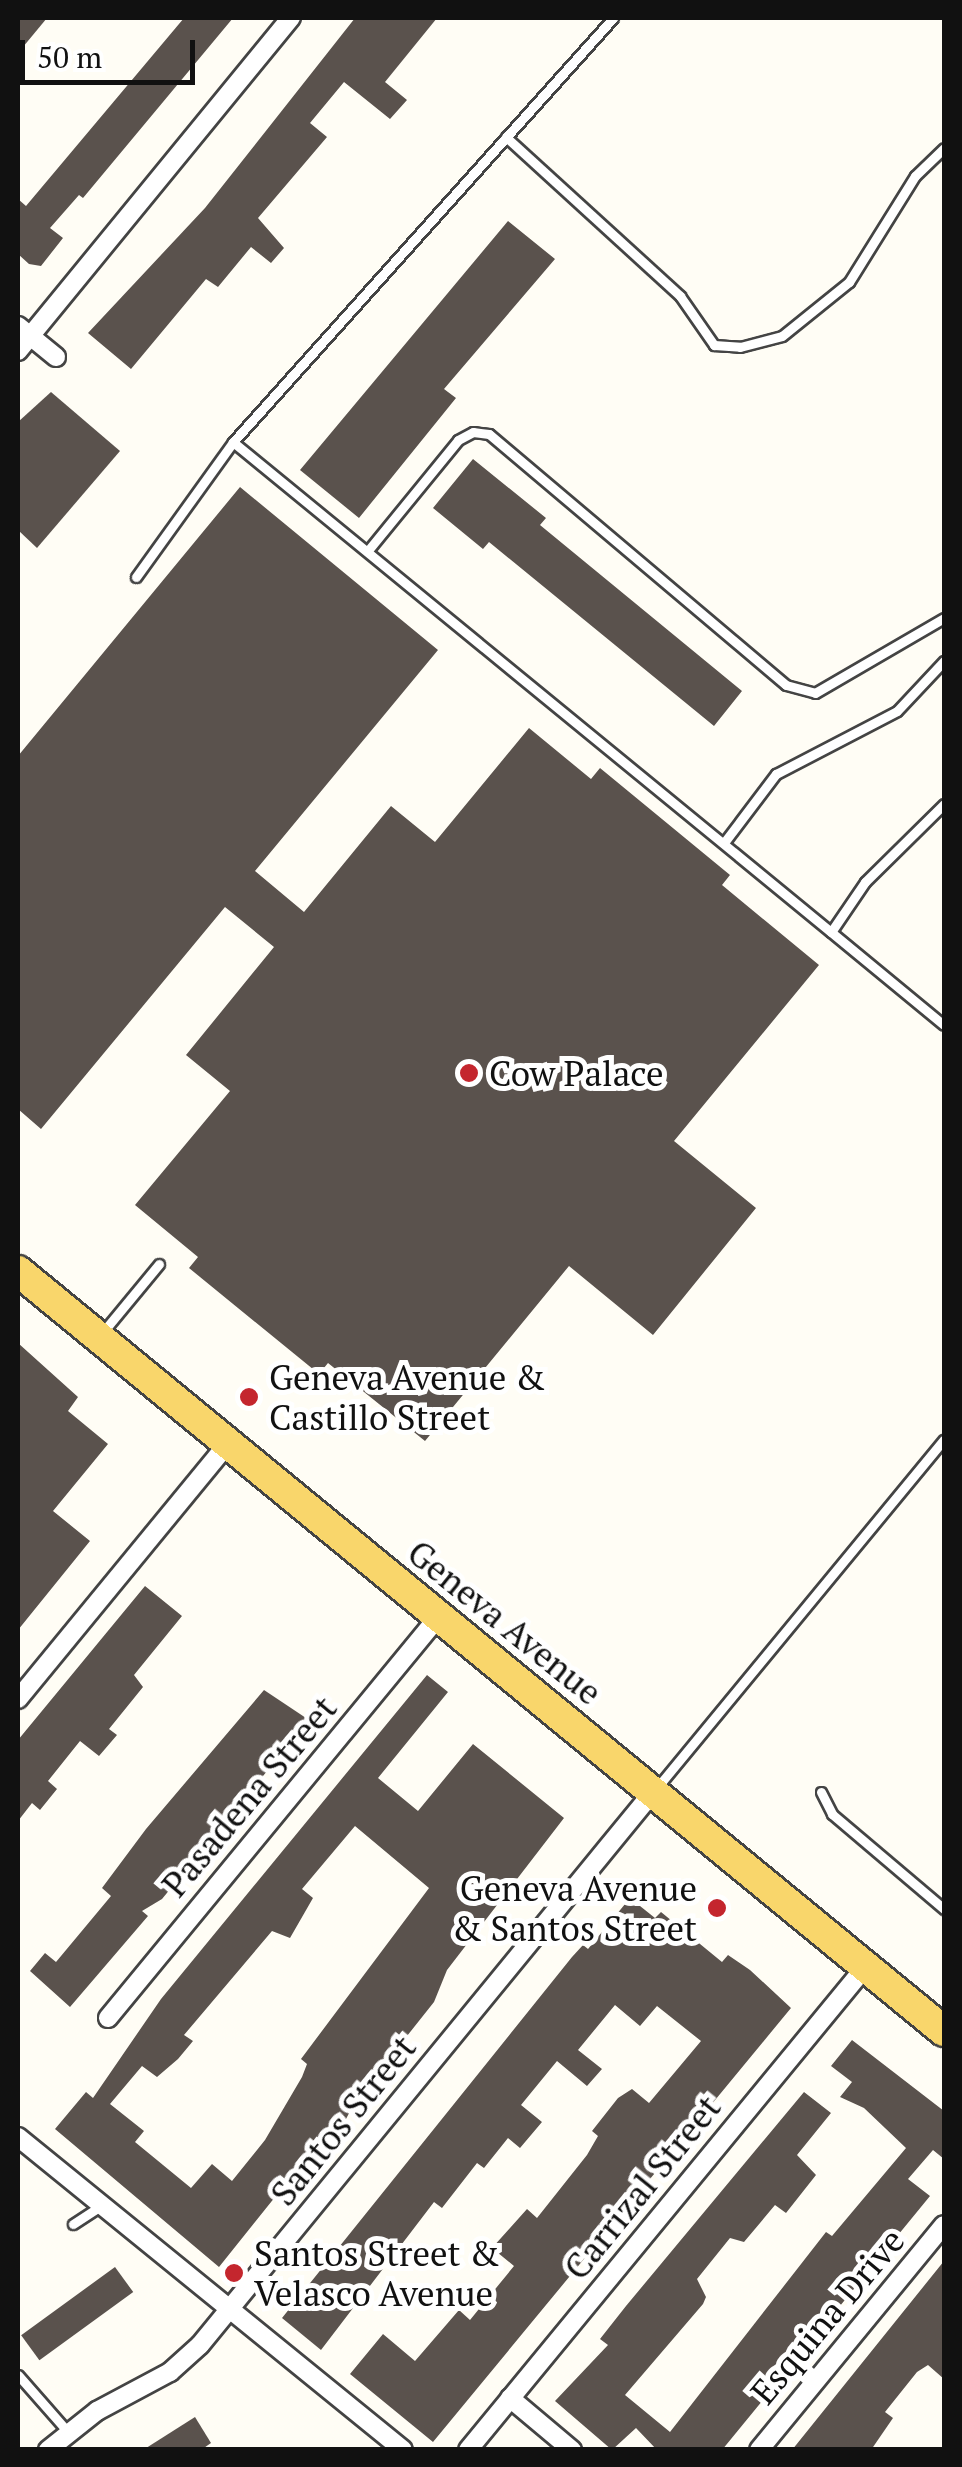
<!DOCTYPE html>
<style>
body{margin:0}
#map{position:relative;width:962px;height:2467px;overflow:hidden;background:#fffdf5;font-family:"PT Serif",serif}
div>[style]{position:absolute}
.building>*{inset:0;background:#5a524d;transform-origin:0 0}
.roads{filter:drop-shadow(2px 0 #444) drop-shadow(-2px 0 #444) drop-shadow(0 2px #444) drop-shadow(0 -2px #444)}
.service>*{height:9px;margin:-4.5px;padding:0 4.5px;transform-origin:4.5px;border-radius:4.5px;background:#fff}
.minor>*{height:18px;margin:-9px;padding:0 9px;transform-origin:9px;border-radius:9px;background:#fff}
.primary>*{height:30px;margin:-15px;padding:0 15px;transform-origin:15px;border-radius:15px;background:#f9d66b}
.dots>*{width:28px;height:28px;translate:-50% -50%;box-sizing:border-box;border:5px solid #fff;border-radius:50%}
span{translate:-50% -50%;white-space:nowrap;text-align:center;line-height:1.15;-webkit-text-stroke:10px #fff;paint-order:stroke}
.poi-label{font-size:35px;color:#111}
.left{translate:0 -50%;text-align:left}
.right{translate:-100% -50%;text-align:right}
.street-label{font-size:35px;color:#111}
.frame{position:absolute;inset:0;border:20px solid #111;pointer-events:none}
.scale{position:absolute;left:20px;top:40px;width:175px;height:45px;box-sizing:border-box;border:5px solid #111;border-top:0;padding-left:12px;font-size:30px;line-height:35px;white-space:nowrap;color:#111;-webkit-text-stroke:8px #fff;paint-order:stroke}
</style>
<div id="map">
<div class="building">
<i style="clip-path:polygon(18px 18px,47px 18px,18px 53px)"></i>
<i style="clip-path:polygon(184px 18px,233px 18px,83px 198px,79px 195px,50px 228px,63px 238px,41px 266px,29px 264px,18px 254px,18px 199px,26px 206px)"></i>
<i style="clip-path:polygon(355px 18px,437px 18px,385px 82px,407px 100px,390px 119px,344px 82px,310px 123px,327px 137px,258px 218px,284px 248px,271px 263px,251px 247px,218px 287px,206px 279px,131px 369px,88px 333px,205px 208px)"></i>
<i style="clip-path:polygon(508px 221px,555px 259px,444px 389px,456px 398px,359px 518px,300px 470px)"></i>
<i style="clip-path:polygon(51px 392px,120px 451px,37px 548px,18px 530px,18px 422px)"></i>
<i style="clip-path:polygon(473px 459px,546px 518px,540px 525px,742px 691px,714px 726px,489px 542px,483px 549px,433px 508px)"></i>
<i style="clip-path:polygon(240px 487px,438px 650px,255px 871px,304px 912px,391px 806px,435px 842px,529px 728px,591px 779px,600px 768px,730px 875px,722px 885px,819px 965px,674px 1141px,756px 1208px,653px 1335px,569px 1266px,425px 1441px,328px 1363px,319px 1374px,189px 1268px,198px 1257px,135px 1205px,230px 1091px,186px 1055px,274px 947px,225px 907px,41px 1129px,18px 1109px,18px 756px)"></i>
<i style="clip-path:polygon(18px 1343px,78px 1397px,68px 1411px,108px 1444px,53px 1511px,90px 1541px,18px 1630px)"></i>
<i style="clip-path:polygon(145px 1586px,182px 1616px,134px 1675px,143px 1687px,109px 1729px,117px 1735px,99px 1756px,80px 1741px,48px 1781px,57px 1789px,40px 1810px,32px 1803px,18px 1821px,18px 1740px)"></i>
<i style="clip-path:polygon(evenodd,427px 1675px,448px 1692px,378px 1778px,418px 1811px,473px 1744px,564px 1818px,447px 1970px,434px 2002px,380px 2070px,381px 2079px,360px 2092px,346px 2119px,316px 2146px,219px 2267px,55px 2129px,86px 2092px,93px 2098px,161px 1999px,427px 1675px,355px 1826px,429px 1888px,301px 2059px,307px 2064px,302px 2077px,265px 2140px,232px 2181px,212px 2164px,191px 2188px,135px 2142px,144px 2131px,110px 2104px,142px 2066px,157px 2077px,178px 2059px,193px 2041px,184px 2035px,272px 1931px,290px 1938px,313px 1898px,302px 1889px,355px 1826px)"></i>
<i style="clip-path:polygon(264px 1690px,309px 1720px,162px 1899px,142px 1911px,148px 1916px,70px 2007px,30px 1971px,45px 1953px,56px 1962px,111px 1896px,102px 1888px,146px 1829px)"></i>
<i style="clip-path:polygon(630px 1898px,655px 1918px,661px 1912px,722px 1962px,728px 1955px,750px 1970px,791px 2008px,433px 2442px,350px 2374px,383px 2334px,415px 2361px,459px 2310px,470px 2320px,514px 2266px,492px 2248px,527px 2209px,537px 2218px,587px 2155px,598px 2136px,592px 2131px,618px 2098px,632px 2089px,649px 2103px,701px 2041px,657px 2006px,640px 2026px,615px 2005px,578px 2050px,602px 2069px,587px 2086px,557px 2061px,521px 2105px,542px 2122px,520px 2148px,508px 2138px,484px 2168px,477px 2163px,442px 2208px,434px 2202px,321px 2350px,282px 2318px,572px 1957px,583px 1945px,588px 1949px)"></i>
<i style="clip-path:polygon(852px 2040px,944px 2111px,944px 2159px,933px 2150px,908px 2179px,930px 2196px,722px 2450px,657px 2450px,636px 2428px,612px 2450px,555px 2401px,608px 2345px,600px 2339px,626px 2306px,804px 2092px,831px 2113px,797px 2155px,816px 2175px,786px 2213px,775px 2205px,744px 2242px,730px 2238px,697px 2279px,706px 2297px,703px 2304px,625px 2395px,670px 2432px,826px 2232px,832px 2236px,906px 2148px,864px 2108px,840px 2097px,852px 2082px,831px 2066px)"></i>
<i style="clip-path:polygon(944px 2261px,944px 2379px,928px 2365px,917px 2372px,885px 2412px,893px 2418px,871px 2450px,792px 2450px)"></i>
<i style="left:115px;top:2267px;width:31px;height:116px;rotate:54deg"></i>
<i style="clip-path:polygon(195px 2417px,211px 2443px,201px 2450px,143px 2450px)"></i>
</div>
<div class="roads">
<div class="service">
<i style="left:506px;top:137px;width:236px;rotate:42.4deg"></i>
<i style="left:680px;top:296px;width:60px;rotate:55.2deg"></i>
<i style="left:714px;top:345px;width:26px;rotate:4deg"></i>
<i style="left:740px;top:347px;width:43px;rotate:-14.7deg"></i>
<i style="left:782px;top:336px;width:86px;rotate:-38.9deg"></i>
<i style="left:849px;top:282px;width:125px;rotate:-58.1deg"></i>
<i style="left:915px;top:176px;width:40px;rotate:-44deg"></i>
<i style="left:233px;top:442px;width:773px;rotate:39.33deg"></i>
<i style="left:370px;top:548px;width:139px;rotate:-50.8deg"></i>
<i style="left:458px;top:440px;width:17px;rotate:-28deg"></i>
<i style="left:473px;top:432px;width:16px;rotate:7deg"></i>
<i style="left:489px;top:434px;width:389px;rotate:40.2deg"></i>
<i style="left:786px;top:685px;width:30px;rotate:15deg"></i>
<i style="left:815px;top:693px;width:149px;rotate:-30.2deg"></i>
<i style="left:136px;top:577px;width:166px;rotate:-54.3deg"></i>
<i style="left:233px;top:442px;width:569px;rotate:-48.13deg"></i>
<i style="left:944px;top:804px;width:111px;rotate:135.4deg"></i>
<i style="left:865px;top:882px;width:60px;rotate:124.2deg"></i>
<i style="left:831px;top:932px;width:146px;rotate:39.5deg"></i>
<i style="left:726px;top:840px;width:83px;rotate:-52.9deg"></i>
<i style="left:776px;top:774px;width:136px;rotate:-27.5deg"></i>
<i style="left:897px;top:711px;width:69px;rotate:-46.8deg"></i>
<i style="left:103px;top:1332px;width:88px;rotate:-50.5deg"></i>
<i style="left:655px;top:1790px;width:454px;rotate:-50.5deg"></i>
<i style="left:821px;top:1792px;width:25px;rotate:63deg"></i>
<i style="left:832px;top:1814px;width:147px;rotate:40.3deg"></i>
<i style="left:73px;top:2224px;width:33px;rotate:-33deg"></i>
<i style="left:18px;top:2375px;width:76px;rotate:48.7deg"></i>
</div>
<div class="minor">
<i style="left:18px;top:326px;width:49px;rotate:39.2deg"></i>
<i style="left:18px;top:351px;width:431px;rotate:-50.7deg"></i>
<i style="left:18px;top:1699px;width:331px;rotate:-50.6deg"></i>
<i style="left:108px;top:2018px;width:521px;rotate:-50.53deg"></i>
<i style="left:18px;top:2137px;width:496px;rotate:39.1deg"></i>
<i style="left:510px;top:2398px;width:81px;rotate:40deg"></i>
<i style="left:48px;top:2450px;width:63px;rotate:-38.5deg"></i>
<i style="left:97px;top:2411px;width:83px;rotate:-28.1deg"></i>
<i style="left:170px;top:2372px;width:40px;rotate:-42deg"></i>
<i style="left:200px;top:2345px;width:715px;rotate:-50.68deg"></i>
<i style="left:468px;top:2450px;width:627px;rotate:-50.57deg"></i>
<i style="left:759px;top:2450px;width:291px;rotate:-50.6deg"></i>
</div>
<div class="primary">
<i style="left:18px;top:1271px;width:1198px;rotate:39.38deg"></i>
</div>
</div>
<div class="dots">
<i style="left:469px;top:1073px;background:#c4262e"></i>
<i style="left:249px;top:1397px;background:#c4262e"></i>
<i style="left:717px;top:1908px;background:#c4262e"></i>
<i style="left:234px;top:2273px;background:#c4262e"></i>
</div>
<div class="poi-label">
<span class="left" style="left:489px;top:1073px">Cow Palace</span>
<span class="left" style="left:269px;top:1397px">Geneva Avenue &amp;<br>Castillo Street</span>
<span class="right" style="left:697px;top:1908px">Geneva Avenue<br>&amp; Santos Street</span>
<span class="left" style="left:254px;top:2273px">Santos Street &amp;<br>Velasco Avenue</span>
</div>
<div class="street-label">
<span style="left:505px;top:1622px;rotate:39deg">Geneva Avenue</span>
<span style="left:249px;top:1796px;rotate:-50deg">Pasadena Street</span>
<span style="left:343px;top:2120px;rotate:-51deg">Santos Street</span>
<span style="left:642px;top:2187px;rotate:-51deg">Carrizal Street</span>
<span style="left:827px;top:2316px;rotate:-50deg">Esquina Drive</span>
</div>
<div class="frame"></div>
<div class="scale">50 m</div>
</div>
